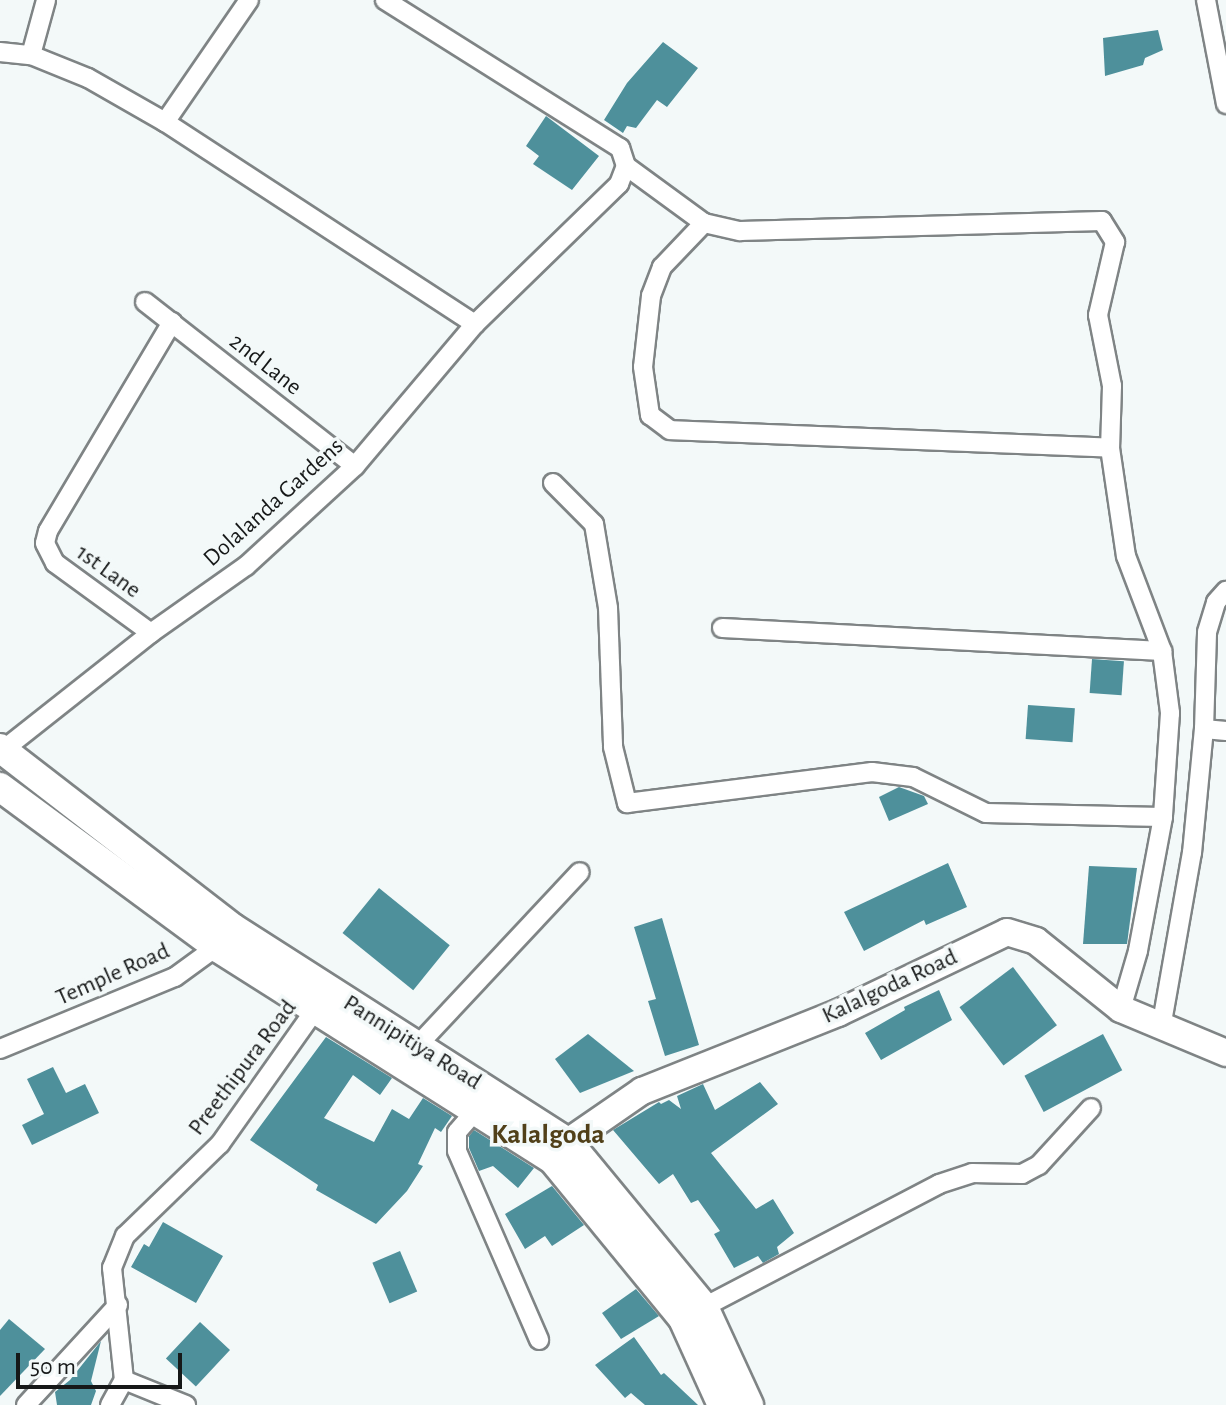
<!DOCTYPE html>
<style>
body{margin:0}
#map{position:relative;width:1226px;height:1405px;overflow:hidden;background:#f3f9f9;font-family:"Alegreya Sans",sans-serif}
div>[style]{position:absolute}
.building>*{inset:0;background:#4e909b;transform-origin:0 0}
.roads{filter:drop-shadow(2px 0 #7f8485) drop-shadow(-2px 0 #7f8485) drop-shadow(0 2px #7f8485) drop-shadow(0 -2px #7f8485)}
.street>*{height:18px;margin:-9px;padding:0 9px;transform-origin:9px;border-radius:9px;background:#fff}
.secondary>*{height:26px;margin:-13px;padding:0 13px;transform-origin:13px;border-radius:13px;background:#fff}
.primary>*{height:28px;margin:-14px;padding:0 14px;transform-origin:14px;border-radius:14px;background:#fff}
span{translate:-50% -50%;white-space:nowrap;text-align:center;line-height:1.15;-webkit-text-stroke:7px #f3f9f9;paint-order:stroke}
.street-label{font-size:24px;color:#161818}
.quarter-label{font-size:28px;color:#514019;font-weight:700}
.scale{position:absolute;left:16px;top:1353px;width:166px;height:36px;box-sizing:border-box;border:4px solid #161818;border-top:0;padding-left:10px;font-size:24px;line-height:28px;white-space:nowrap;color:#161818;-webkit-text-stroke:6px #f3f9f9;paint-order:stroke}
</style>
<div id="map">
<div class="building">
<i style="clip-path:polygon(1158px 30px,1163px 50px,1145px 58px,1143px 65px,1105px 76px,1103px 38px)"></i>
<i style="clip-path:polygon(663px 42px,698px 68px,667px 107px,657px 100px,636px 128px,627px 126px,623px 133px,604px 120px,627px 83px)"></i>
<i style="clip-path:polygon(546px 116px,599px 156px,572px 190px,533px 164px,539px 156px,526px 146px)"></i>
<i style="left:1092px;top:659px;width:32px;height:34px;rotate:4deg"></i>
<i style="left:1028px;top:705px;width:47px;height:34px;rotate:4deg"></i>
<i style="clip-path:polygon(899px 787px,924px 796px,928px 804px,889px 821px,879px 797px)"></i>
<i style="clip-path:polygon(948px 863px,967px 907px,926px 925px,924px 920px,864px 951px,844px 912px)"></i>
<i style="clip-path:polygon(1089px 866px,1137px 868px,1127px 944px,1083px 944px)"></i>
<i style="left:379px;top:888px;width:91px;height:58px;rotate:39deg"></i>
<i style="clip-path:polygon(662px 918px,699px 1045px,665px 1056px,648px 1001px,656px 999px,634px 927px)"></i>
<i style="left:1013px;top:967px;width:73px;height:67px;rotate:53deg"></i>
<i style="clip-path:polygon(939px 990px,952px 1020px,881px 1060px,865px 1033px,905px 1010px,904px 1007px)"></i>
<i style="clip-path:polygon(588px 1034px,634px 1071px,580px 1093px,555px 1059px)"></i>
<i style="left:1103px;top:1034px;width:41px;height:89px;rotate:62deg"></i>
<i style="clip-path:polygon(326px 1037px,392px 1078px,380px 1095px,353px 1075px,324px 1118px,374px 1142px,392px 1109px,409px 1119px,423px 1098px,452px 1116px,441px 1132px,435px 1128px,418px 1164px,423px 1166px,407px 1191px,376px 1224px,316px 1190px,318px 1185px,250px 1140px)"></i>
<i style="clip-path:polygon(53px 1067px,66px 1093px,85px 1084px,99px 1113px,32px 1145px,22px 1125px,44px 1114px,27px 1079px)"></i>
<i style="clip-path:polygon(760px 1082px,778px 1104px,711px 1153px,756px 1209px,773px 1199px,794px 1233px,777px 1247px,779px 1254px,763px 1263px,758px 1256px,734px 1268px,714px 1234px,720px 1231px,698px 1200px,691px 1203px,673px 1174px,659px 1184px,613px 1130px,659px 1102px,661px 1104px,669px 1100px,681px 1109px,677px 1096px,703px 1084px,715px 1110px)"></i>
<i style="clip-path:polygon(474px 1130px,534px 1168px,518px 1188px,493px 1166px,479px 1171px,469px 1148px,469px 1136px)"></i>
<i style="clip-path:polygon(552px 1186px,584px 1225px,552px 1246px,545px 1236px,525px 1249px,505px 1214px)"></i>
<i style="clip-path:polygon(163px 1222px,223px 1256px,196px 1303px,131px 1267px,144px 1244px,149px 1247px)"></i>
<i style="left:400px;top:1251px;width:44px;height:30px;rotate:67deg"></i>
<i style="clip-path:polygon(636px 1289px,659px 1316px,621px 1339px,602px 1313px)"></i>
<i style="clip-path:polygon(9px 1319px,45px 1349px,0 1396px,0 1330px)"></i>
<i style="left:200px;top:1322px;width:41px;height:50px;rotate:43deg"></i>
<i style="clip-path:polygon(634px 1337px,661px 1375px,664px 1373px,698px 1405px,645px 1405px,631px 1393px,625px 1398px,595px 1365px)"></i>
<i style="clip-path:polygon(101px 1341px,91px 1381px,96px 1391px,91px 1405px,57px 1405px,55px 1392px,70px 1380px)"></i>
</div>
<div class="roads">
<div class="street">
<i style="left:249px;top:0;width:148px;rotate:124.5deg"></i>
<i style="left:165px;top:122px;width:370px;rotate:33.1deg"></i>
<i style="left:1206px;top:0;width:106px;rotate:79.1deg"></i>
<i style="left:0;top:52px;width:31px;rotate:6deg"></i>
<i style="left:31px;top:55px;width:61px;rotate:22deg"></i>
<i style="left:88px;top:78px;width:89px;rotate:29.7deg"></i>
<i style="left:31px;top:55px;width:57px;rotate:-74.7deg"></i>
<i style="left:626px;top:166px;width:97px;rotate:36.2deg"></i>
<i style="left:704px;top:223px;width:37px;rotate:13deg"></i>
<i style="left:740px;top:231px;width:362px;rotate:-1.6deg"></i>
<i style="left:1102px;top:221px;width:25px;rotate:58deg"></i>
<i style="left:1115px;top:242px;width:75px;rotate:103.1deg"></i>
<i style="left:1098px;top:315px;width:72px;rotate:78.8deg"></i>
<i style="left:1112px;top:386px;width:62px;rotate:91.8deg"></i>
<i style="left:1110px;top:448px;width:109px;rotate:81.6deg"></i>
<i style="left:1126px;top:556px;width:102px;rotate:69.2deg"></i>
<i style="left:1162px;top:651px;width:63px;rotate:82.6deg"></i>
<i style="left:1170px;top:713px;width:104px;rotate:93.9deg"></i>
<i style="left:1163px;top:817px;width:136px;rotate:100.6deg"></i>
<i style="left:1138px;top:951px;width:60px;rotate:106.3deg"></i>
<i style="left:704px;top:223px;width:61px;rotate:133.7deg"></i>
<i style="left:662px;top:267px;width:31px;rotate:111deg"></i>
<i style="left:651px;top:296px;width:71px;rotate:96.4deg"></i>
<i style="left:643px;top:367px;width:49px;rotate:81.7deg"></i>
<i style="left:650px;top:415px;width:25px;rotate:37deg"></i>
<i style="left:670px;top:430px;width:440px;rotate:2.3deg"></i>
<i style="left:145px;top:302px;width:266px;rotate:38deg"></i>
<i style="left:553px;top:483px;width:58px;rotate:45deg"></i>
<i style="left:594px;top:524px;width:85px;rotate:80.5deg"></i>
<i style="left:608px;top:608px;width:139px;rotate:87.9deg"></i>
<i style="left:613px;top:747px;width:58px;rotate:76deg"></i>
<i style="left:627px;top:803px;width:247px;rotate:-7.2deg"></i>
<i style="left:872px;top:772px;width:41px;rotate:7deg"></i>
<i style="left:913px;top:777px;width:81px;rotate:26.3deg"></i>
<i style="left:986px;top:813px;width:177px;rotate:1.3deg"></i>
<i style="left:722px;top:628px;width:441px;rotate:3deg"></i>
<i style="left:151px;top:633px;width:119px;rotate:-143.9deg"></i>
<i style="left:55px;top:563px;width:22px;rotate:-117deg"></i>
<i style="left:45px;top:543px;width:12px;rotate:-76deg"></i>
<i style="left:48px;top:531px;width:243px;rotate:-59.3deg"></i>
<i style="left:1204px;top:729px;width:22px;rotate:5deg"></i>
<i style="left:3px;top:750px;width:189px;rotate:-38.3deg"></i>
<i style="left:151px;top:633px;width:116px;rotate:-35.2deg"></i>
<i style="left:246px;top:566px;width:148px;rotate:-42.5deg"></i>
<i style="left:355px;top:466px;width:186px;rotate:-49.8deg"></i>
<i style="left:475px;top:324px;width:201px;rotate:-44.2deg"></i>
<i style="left:619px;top:184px;width:19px;rotate:-69deg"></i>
<i style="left:626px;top:166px;width:19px;rotate:-108deg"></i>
<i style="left:620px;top:148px;width:278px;rotate:-147.8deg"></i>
<i style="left:1161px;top:1028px;width:178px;rotate:-80deg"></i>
<i style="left:1192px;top:853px;width:125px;rotate:-84.5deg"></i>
<i style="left:1204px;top:729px;width:97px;rotate:-88.2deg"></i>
<i style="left:1207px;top:632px;width:31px;rotate:-73deg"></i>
<i style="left:1216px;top:602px;width:15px;rotate:-48deg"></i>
<i style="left:417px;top:1046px;width:238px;rotate:-46.9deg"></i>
<i style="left:0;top:1049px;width:189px;rotate:-22.4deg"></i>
<i style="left:175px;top:977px;width:59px;rotate:-36.1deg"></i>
<i style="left:477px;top:1109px;width:30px;rotate:131deg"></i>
<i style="left:457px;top:1132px;width:19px;rotate:90deg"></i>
<i style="left:457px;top:1151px;width:206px;rotate:66.5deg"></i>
<i style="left:704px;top:1307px;width:265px;rotate:-27.6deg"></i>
<i style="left:939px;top:1184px;width:35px;rotate:-18deg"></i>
<i style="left:972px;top:1173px;width:50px;rotate:1.1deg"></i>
<i style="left:1022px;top:1174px;width:19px;rotate:-28deg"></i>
<i style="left:1039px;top:1165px;width:77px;rotate:-47.6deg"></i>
<i style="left:124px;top:1380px;width:113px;rotate:-96.1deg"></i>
<i style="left:112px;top:1268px;width:35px;rotate:-68deg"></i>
<i style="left:125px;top:1236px;width:132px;rotate:-44.1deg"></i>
<i style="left:220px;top:1144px;width:173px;rotate:-54.7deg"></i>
<i style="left:124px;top:1380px;width:67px;rotate:22deg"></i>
<i style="left:26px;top:1405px;width:136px;rotate:-47.4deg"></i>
<i style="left:110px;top:1405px;width:29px;rotate:-61deg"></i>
</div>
<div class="secondary">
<i style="left:555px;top:1157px;width:20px;rotate:-49deg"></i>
<i style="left:568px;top:1142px;width:90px;rotate:-34.6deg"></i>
<i style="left:642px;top:1091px;width:211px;rotate:-21.7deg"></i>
<i style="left:838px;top:1013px;width:187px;rotate:-25.6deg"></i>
<i style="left:1007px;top:932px;width:30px;rotate:17deg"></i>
<i style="left:1036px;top:941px;width:109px;rotate:38.7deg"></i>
<i style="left:1121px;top:1009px;width:114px;rotate:22.7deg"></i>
</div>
<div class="primary">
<i style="left:0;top:748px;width:294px;rotate:37.7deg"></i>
<i style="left:233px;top:928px;width:398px;rotate:32.6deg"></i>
<i style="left:568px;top:1142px;width:214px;rotate:50.5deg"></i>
<i style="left:704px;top:1307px;width:108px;rotate:65.3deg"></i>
<i style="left:0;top:787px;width:271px;rotate:36.4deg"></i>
<i style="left:218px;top:948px;width:396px;rotate:32.3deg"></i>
<i style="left:553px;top:1160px;width:205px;rotate:50.7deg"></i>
<i style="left:683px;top:1319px;width:94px;rotate:65.6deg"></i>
</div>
</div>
<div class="street-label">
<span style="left:265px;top:365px;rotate:38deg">2nd Lane</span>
<span style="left:274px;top:503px;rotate:-42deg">Dolalanda Gardens</span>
<span style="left:108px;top:572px;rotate:36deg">1st Lane</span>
<span style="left:113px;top:975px;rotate:-24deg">Temple Road</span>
<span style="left:890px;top:987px;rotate:-25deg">Kalalgoda Road</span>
<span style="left:412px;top:1043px;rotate:32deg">Pannipitiya Road</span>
<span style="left:243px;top:1068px;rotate:-53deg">Preethipura Road</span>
</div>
<div class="quarter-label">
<span style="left:548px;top:1135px">Kalalgoda</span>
</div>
<div class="scale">50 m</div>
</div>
